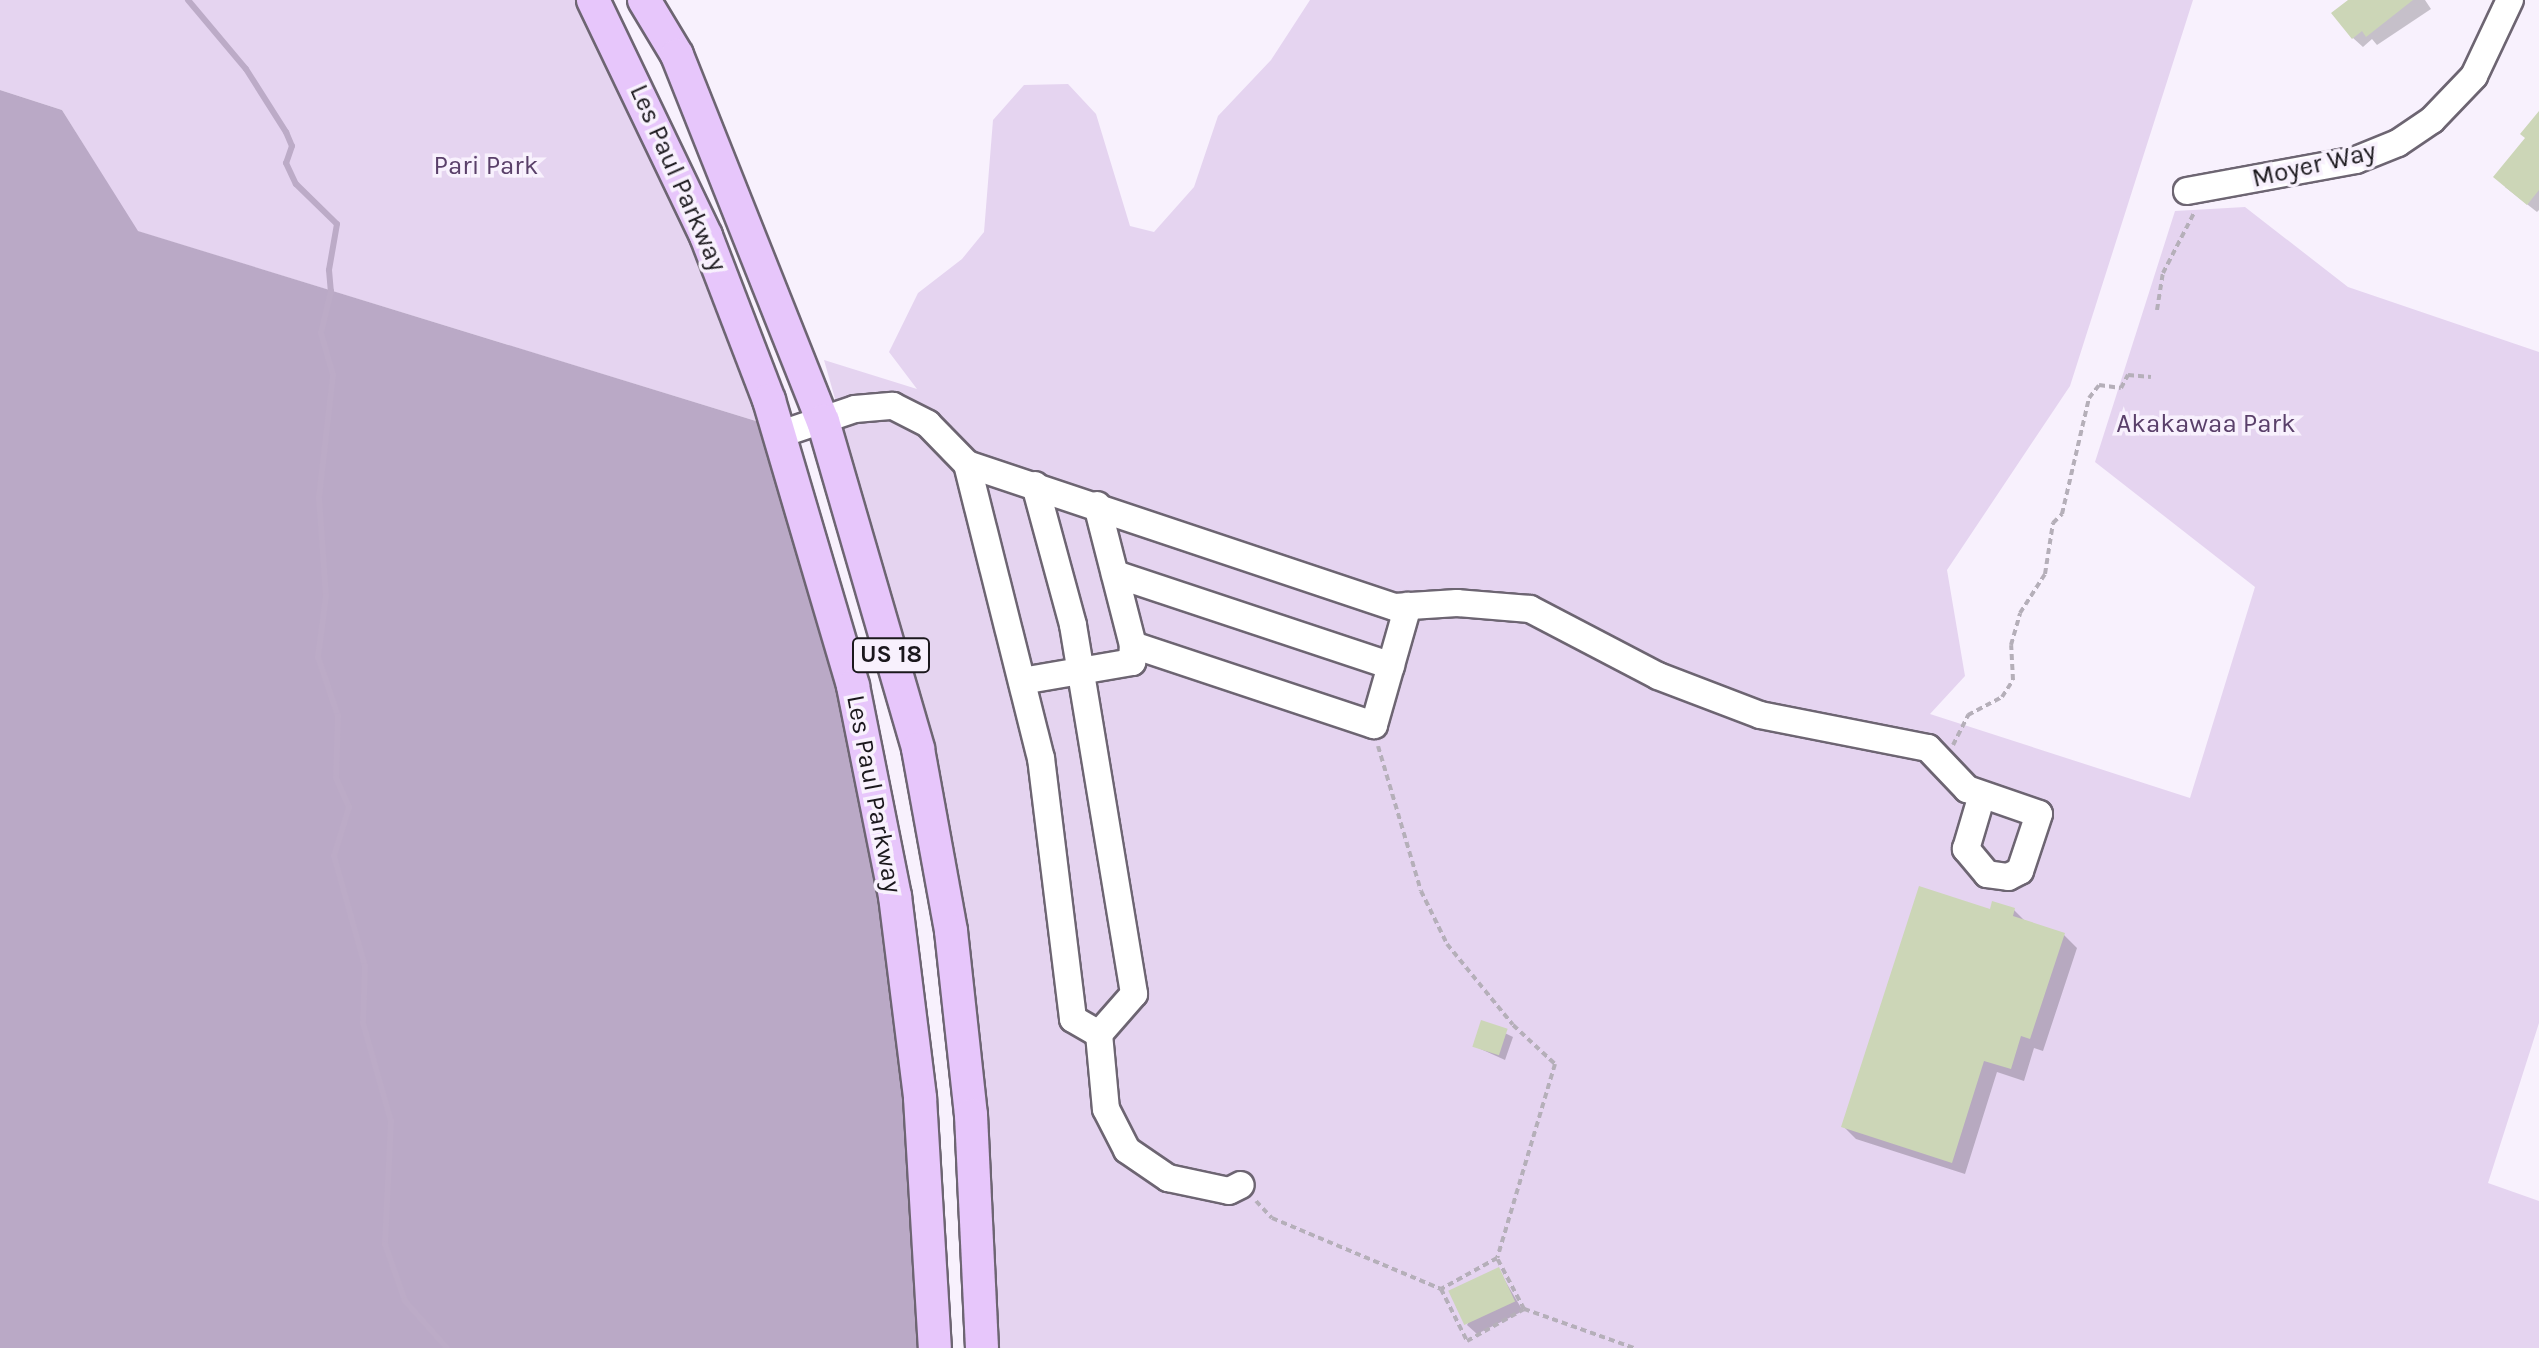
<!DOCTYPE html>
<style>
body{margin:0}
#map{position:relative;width:2539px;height:1348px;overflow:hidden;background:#f8f1fd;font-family:Karla,sans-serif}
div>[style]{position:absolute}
.green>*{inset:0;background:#e5d4f0}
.forest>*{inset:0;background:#baa9c6}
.shadow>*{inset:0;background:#0003}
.stream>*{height:6px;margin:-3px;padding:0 3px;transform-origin:3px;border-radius:3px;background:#bcabc7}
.building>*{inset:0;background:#ccd6b7;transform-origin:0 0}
.path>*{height:4px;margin-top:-2px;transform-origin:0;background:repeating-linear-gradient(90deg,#b5afb9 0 6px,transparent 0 10px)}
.roads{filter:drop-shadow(2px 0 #6d6572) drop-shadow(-2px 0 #6d6572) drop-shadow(0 2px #6d6572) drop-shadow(0 -2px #6d6572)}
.minor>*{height:26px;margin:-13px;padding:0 13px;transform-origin:13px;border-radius:13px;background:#fff}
.major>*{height:32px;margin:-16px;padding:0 16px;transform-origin:16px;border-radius:16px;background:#e7c6fb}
span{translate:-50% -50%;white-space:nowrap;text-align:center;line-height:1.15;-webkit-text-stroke:7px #f8f1fd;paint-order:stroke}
.shield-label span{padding:2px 6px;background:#f8f1fd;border:2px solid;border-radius:6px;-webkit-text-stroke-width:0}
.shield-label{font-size:24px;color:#1b181d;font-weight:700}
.street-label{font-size:26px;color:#1b181d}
.park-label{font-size:26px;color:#5a406a}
</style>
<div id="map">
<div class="green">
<i style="clip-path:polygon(0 0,587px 0,772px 426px,137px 231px,62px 110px,0 90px)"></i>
<i style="clip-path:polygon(1310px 0,2193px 0,2070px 386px,1947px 570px,1965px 676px,1930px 714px,2190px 798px,2255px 587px,2095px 462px,2175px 211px,2245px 207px,2348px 287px,2539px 352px,2539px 1023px,2488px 1183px,2539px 1201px,2539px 1348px,997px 1348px,916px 684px,824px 360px,917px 389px,889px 352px,918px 293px,962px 259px,984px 232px,993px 120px,1024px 85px,1068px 84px,1096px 114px,1130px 226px,1154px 232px,1194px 187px,1218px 116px,1271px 60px)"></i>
</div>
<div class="forest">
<i style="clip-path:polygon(0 90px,62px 110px,138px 231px,772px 426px,888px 888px,930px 1348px,0 1348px)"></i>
</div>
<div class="shadow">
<i style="clip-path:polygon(2351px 0,2425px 0,2431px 9px,2377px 45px,2372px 39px,2363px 47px,2353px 38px)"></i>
<i style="clip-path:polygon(2539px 114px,2539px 210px,2537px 212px,2505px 187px)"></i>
<i style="clip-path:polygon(2014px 910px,2027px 923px,2064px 935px,2077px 948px,2043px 1051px,2034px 1048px,2024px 1081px,1997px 1072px,1965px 1174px,1856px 1139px,1843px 1126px,1991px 912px)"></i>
<i style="clip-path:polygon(1482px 1022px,1513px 1037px,1505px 1060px,1474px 1046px)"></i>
<i style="clip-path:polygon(1498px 1269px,1523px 1311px,1477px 1334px,1467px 1325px)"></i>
</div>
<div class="stream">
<i style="left:188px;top:0;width:90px;rotate:50deg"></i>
<i style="left:246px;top:69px;width:75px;rotate:57.6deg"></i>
<i style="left:286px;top:132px;width:15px;rotate:67deg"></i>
<i style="left:292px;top:146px;width:18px;rotate:109deg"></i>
<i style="left:286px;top:163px;width:23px;rotate:65deg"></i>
<i style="left:296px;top:184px;width:57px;rotate:44.3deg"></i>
<i style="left:337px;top:224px;width:47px;rotate:99.9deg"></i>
<i style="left:329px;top:270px;width:21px;rotate:85deg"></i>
<i style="left:331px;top:291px;width:43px;rotate:103.4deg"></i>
<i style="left:321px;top:333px;width:44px;rotate:74.1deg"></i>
<i style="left:333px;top:375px;width:124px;rotate:96.5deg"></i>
<i style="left:319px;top:498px;width:98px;rotate:85.9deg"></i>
<i style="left:326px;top:596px;width:62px;rotate:97.5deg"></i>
<i style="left:318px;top:657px;width:62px;rotate:71.3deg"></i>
<i style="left:338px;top:716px;width:62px;rotate:91.8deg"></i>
<i style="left:336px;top:778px;width:32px;rotate:66deg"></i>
<i style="left:349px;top:807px;width:51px;rotate:107deg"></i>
<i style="left:334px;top:856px;width:114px;rotate:74.3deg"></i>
<i style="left:365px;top:966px;width:57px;rotate:92deg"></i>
<i style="left:363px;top:1023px;width:102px;rotate:74.1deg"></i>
<i style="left:391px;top:1121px;width:123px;rotate:92.8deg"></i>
<i style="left:385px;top:1244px;width:60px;rotate:70.7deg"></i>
<i style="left:405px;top:1301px;width:63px;rotate:48.2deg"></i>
</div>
<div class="building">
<i style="clip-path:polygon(2348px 0,2413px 0,2366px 37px,2362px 31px,2352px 39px,2331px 13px)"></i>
<i style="clip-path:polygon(2539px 111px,2539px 190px,2527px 205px,2493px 177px,2525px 138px,2520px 134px)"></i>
<i style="clip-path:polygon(1919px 886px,1990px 909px,1992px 901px,2015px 908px,2013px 916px,2065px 933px,2030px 1039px,2021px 1036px,2011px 1069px,1984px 1061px,1952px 1163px,1841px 1127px)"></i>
<i style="left:1481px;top:1020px;width:28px;height:28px;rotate:18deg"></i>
<i style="left:1499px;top:1267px;width:38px;height:56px;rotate:65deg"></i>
</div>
<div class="path">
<i style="left:2157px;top:310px;width:37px;rotate:-81deg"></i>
<i style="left:2163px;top:273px;width:68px;rotate:-62.7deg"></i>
<i style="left:1953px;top:745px;width:34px;rotate:-63deg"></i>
<i style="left:1968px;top:715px;width:38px;rotate:-28deg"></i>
<i style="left:2002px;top:697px;width:20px;rotate:-57deg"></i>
<i style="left:2013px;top:680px;width:35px;rotate:-93deg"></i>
<i style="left:2011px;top:645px;width:33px;rotate:-74deg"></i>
<i style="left:2020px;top:613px;width:46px;rotate:-57.3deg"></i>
<i style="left:2045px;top:574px;width:52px;rotate:-81.1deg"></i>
<i style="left:2053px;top:523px;width:13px;rotate:-45deg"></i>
<i style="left:2062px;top:514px;width:119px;rotate:-76.9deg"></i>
<i style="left:2089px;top:398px;width:16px;rotate:-52deg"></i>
<i style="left:2099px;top:385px;width:22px;rotate:8deg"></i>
<i style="left:2121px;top:388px;width:15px;rotate:-62deg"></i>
<i style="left:2128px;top:375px;width:23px;rotate:5deg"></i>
<i style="left:1378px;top:746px;width:151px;rotate:73.5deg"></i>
<i style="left:1421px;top:891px;width:59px;rotate:63.9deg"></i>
<i style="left:1447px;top:944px;width:104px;rotate:50.8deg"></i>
<i style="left:1513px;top:1025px;width:57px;rotate:42.9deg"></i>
<i style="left:1555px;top:1064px;width:202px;rotate:106.6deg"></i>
<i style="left:1256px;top:1201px;width:23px;rotate:47deg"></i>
<i style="left:1272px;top:1218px;width:183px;rotate:22.8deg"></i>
<i style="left:1441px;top:1289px;width:58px;rotate:63.4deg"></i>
<i style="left:1467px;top:1341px;width:65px;rotate:-29.3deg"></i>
<i style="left:1524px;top:1309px;width:58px;rotate:-117.9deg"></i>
<i style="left:1497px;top:1258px;width:64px;rotate:151deg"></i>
<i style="left:1524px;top:1309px;width:117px;rotate:19.5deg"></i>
</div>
<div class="roads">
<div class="minor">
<i style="left:2187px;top:191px;width:172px;rotate:-10.4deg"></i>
<i style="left:2356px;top:160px;width:45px;rotate:-22deg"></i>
<i style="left:2398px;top:143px;width:41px;rotate:-34.1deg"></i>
<i style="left:2432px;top:120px;width:61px;rotate:-46.3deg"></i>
<i style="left:2474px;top:76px;width:84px;rotate:-64.7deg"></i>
<i style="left:781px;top:434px;width:78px;rotate:-18.7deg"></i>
<i style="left:855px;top:409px;width:38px;rotate:-5deg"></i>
<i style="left:893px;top:406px;width:39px;rotate:27deg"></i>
<i style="left:928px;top:424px;width:56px;rotate:45.7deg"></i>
<i style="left:967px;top:464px;width:303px;rotate:75.9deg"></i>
<i style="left:1041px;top:758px;width:263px;rotate:83deg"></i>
<i style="left:1073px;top:1019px;width:30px;rotate:30deg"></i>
<i style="left:967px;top:464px;width:451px;rotate:18.5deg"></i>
<i style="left:1395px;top:607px;width:62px;rotate:-3.7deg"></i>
<i style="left:1457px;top:603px;width:73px;rotate:4.7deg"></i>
<i style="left:1530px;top:609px;width:144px;rotate:27.6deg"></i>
<i style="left:1658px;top:676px;width:109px;rotate:20.9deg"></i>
<i style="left:1760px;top:715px;width:171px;rotate:11.1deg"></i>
<i style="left:1928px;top:748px;width:57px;rotate:46.4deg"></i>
<i style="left:1967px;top:789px;width:76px;rotate:19.1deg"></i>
<i style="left:2039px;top:814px;width:60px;rotate:108.4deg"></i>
<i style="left:2020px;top:871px;width:13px;rotate:153deg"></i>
<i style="left:2008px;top:877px;width:21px;rotate:-172deg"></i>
<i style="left:1987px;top:874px;width:33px;rotate:-130deg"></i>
<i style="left:1966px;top:849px;width:56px;rotate:-73.5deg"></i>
<i style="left:1035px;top:485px;width:145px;rotate:74.8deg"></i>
<i style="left:1073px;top:625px;width:374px;rotate:80.6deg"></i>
<i style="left:1134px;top:994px;width:53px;rotate:131.2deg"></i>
<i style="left:1099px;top:1034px;width:75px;rotate:84.7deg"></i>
<i style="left:1106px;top:1109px;width:46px;rotate:62.9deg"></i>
<i style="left:1127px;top:1150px;width:50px;rotate:34.3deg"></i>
<i style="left:1168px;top:1178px;width:62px;rotate:12deg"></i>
<i style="left:1229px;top:1191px;width:13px;rotate:-27deg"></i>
<i style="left:1097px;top:505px;width:145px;rotate:75.6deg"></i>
<i style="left:1115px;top:574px;width:291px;rotate:18.4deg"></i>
<i style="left:1022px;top:681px;width:112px;rotate:-9.8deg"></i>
<i style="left:1132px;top:662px;width:17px;rotate:-87deg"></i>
<i style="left:1133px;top:645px;width:254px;rotate:18.4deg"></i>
<i style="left:1374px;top:725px;width:124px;rotate:-74.1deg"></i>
</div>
<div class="major">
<i style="left:593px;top:0;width:262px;rotate:64.4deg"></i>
<i style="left:706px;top:236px;width:176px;rotate:69deg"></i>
<i style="left:769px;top:400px;width:298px;rotate:73.6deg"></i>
<i style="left:853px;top:686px;width:214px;rotate:78.7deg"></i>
<i style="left:895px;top:896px;width:204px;rotate:82.9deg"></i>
<i style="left:920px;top:1098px;width:250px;rotate:86.6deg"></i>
<i style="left:644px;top:0;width:64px;rotate:59deg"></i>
<i style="left:677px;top:55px;width:394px;rotate:68.3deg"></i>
<i style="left:823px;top:421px;width:341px;rotate:73.8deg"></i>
<i style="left:918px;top:749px;width:185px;rotate:79.7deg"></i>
<i style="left:951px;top:931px;width:185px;rotate:83.8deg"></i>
<i style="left:971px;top:1115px;width:233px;rotate:87.3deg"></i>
</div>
</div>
<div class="shield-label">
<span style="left:891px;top:655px">US 18</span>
</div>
<div class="street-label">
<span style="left:2314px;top:165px;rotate:-13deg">Moyer Way</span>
<span style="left:678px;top:178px;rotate:66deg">Les Paul Parkway</span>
<span style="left:874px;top:794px;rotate:79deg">Les Paul Parkway</span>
</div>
<div class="park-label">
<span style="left:486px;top:166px">Pari Park</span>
<span style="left:2206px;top:424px">Akakawaa Park</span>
</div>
</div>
